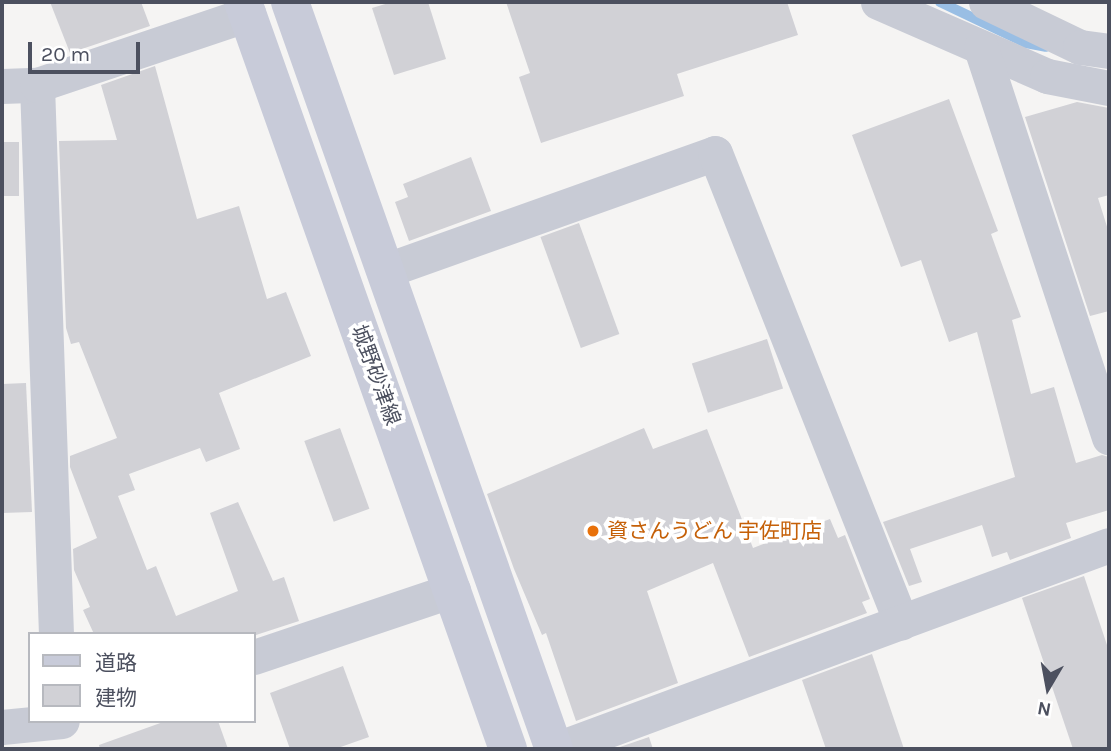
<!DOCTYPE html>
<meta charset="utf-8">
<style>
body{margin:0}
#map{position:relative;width:1111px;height:751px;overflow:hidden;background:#f5f4f3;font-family:Karla,"Noto Sans JP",sans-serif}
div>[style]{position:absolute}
.stream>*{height:10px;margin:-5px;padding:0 5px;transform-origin:5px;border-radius:5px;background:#99bee4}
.building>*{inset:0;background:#d1d1d6;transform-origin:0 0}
.minor>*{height:35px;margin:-17.5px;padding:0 17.5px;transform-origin:17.5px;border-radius:17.5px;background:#c8cbd5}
.secondary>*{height:38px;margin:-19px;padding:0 19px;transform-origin:19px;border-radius:19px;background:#c8cbd9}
.dots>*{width:19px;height:19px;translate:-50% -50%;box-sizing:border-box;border:4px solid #fff;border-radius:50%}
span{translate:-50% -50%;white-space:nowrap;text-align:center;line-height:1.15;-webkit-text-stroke:7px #fff;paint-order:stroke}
.street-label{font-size:21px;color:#4c505f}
.food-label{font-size:21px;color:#c56008}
.left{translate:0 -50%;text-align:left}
.frame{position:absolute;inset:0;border:4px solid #4c505f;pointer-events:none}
.legend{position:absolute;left:28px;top:632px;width:228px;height:91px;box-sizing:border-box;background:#fff;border:2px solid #b7b9bf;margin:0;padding:9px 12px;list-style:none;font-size:21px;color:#4c505f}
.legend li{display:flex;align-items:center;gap:14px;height:35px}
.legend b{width:35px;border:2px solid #b7b9bf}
.north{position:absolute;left:1013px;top:653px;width:70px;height:70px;-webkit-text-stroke:5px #fff;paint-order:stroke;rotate:190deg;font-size:19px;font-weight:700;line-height:28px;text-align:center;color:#4c505f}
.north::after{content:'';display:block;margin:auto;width:24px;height:32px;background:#4c505f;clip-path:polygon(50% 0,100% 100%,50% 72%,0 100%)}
.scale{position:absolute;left:28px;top:42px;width:112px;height:32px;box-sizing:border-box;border:4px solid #4c505f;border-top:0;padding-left:9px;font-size:21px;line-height:24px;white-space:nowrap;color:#4c505f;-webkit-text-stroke:5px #fff;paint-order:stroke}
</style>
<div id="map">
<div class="stream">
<i style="left:940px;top:2px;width:95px;rotate:25.5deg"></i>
<i style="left:1026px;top:43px;width:20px;rotate:11deg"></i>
</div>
<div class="building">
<i style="clip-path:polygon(50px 2px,141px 2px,150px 26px,70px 53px)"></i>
<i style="clip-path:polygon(392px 2px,428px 2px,446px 59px,394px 75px,372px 8px)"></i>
<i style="clip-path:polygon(506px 2px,787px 2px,798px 35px,677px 74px,684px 96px,541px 143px,519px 77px,530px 73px)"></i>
<i style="clip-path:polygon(155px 66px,197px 219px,239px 206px,267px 299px,286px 292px,311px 356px,219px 393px,240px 449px,206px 462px,200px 448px,129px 474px,135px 490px,118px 496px,147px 570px,156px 566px,176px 616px,238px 591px,210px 513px,238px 502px,273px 581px,284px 577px,299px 621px,256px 635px,94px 634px,83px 610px,90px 607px,74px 570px,73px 549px,97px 538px,70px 467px,70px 456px,117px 438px,79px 342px,71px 344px,66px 328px,59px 141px,117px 140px,101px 85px)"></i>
<i style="clip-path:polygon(949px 99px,998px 231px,991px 234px,1021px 317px,1012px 320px,1031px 394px,1054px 387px,1076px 463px,1102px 455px,1109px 457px,1109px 510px,1066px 523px,1071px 538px,1010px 560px,1007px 552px,992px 557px,982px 525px,910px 549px,922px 582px,909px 586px,883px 522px,1015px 477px,977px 332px,949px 342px,921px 260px,901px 267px,852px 135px)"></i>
<i style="clip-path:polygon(1077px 102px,1109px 108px,1109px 195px,1098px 198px,1109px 233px,1109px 311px,1090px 316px,1025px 117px)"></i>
<i style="left:2px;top:142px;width:17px;height:54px"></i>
<i style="clip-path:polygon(471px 157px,491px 211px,409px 241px,395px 202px,408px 197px,403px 184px)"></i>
<i style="left:579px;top:223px;width:118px;height:41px;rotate:70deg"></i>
<i style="left:767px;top:339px;width:52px;height:79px;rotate:72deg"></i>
<i style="clip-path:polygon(26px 383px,32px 512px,2px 513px,2px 384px)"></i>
<i style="left:340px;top:428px;width:86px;height:38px;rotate:70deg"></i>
<i style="clip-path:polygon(644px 428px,653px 449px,707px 429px,753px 548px,830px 519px,838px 538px,845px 535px,870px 599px,862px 602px,867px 613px,749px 657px,713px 563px,647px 591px,678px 683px,576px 721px,546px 633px,542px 635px,514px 569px,487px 494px)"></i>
<i style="clip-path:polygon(1084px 576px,1109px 651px,1109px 749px,1073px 749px,1022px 598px)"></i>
<i style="clip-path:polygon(872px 654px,904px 749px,826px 749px,802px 680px)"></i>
<i style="clip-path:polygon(343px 666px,369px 737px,335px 749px,290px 749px,270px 693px)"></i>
<i style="clip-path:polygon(166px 721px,218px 721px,228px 749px,100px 749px,99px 745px)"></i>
<i style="clip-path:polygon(649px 737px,653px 749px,614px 749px)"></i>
</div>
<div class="minor">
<i style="left:878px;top:2px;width:184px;rotate:23.6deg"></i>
<i style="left:1047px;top:76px;width:63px;rotate:11deg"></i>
<i style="left:986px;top:2px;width:104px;rotate:25.6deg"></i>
<i style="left:1080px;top:47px;width:29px;rotate:8deg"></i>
<i style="left:981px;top:48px;width:410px;rotate:71.8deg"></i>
<i style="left:37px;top:85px;width:549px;rotate:88.02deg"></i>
<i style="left:2px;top:86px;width:35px;rotate:-2deg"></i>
<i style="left:37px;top:85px;width:223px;rotate:-18.6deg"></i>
<i style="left:387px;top:270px;width:348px;rotate:-19.6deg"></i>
<i style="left:715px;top:153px;width:505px;rotate:68.37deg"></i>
<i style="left:254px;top:657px;width:210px;rotate:-18.6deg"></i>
<i style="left:2px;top:727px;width:60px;rotate:-5.7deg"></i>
<i style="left:557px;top:749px;width:588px;rotate:-20.28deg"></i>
</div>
<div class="secondary">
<i style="left:243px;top:2px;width:793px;rotate:70.47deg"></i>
<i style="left:290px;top:2px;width:792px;rotate:70.54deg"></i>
</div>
<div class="dots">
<i style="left:593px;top:531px;background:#e8710a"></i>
</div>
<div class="street-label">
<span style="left:376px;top:375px;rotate:70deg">城野砂津線</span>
</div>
<div class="food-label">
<span class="left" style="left:607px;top:531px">資さんうどん 宇佐町店</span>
</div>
<div class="frame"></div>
<ul class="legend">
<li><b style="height:9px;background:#c8cbd9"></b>道路</li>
<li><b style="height:19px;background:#d1d1d6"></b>建物</li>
</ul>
<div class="north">N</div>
<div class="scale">20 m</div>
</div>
